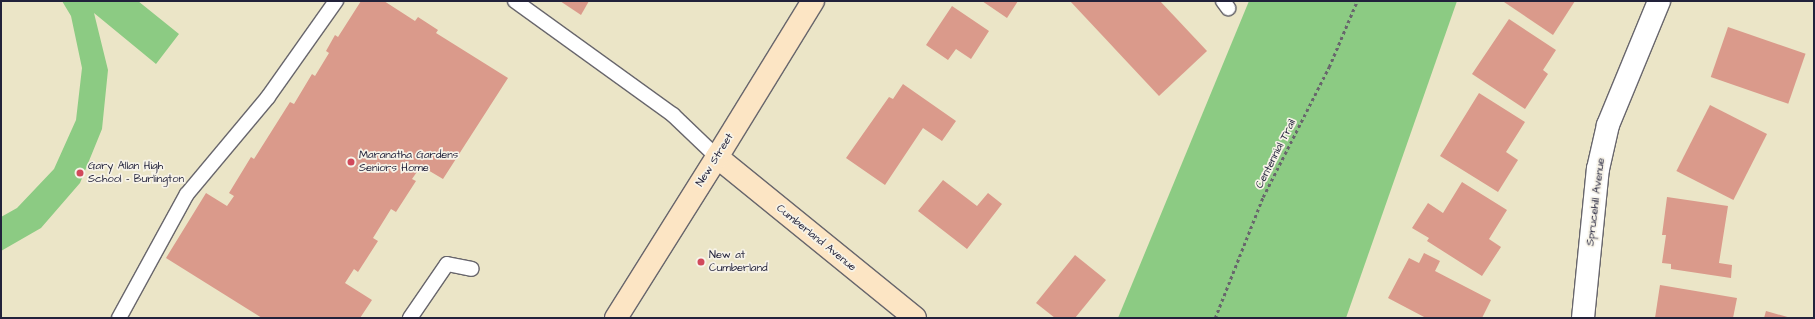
<!DOCTYPE html>
<style>
body{margin:0}
#map{position:relative;width:1815px;height:319px;overflow:hidden;background:#ebe5c7;font-family:"Architects Daughter",sans-serif}
div>[style]{position:absolute}
.green>*{inset:0;background:#8ccb83}
.building>*{inset:0;background:#da9a8b;transform-origin:0 0}
.path>*{height:2.5px;margin-top:-1.25px;transform-origin:0;background:repeating-linear-gradient(90deg,#68666c 0 3px,transparent 0 6px)}
.roads{filter:drop-shadow(1px 0 #68666c) drop-shadow(-1px 0 #68666c) drop-shadow(0 1px #68666c) drop-shadow(0 -1px #68666c)}
.lane>*{height:14px;margin:-7px;padding:0 7px;transform-origin:7px;border-radius:7px;background:#fff}
.street>*{height:22px;margin:-11px;padding:0 11px;transform-origin:11px;border-radius:11px;background:#fff}
.secondary>*{height:22px;margin:-11px;padding:0 11px;transform-origin:11px;border-radius:11px;background:#fce5c4}
.dots>*{width:11px;height:11px;translate:-50% -50%;box-sizing:border-box;border:2px solid #f7f3e8;border-radius:50%}
span{translate:-50% -50%;white-space:nowrap;text-align:center;line-height:1.15;-webkit-text-stroke:3.5px #f7f3e8;paint-order:stroke}
.street-label{font-size:11px;color:#22223b}
.poi-label{font-size:11px;color:#22223b}
.left{translate:0 -50%;text-align:left}
.frame{position:absolute;inset:0;border:2px solid #22223b;pointer-events:none}
</style>
<div id="map">
<div class="green">
<i style="clip-path:polygon(62px 1px,138px 1px,179px 34px,156px 64px,94px 13px,108px 70px,102px 129px,80px 183px,41px 228px,1px 251px,1px 217px,17px 208px,54px 169px,76px 120px,82px 68px,71px 16px)"></i>
<i style="clip-path:polygon(1249px 1px,1457px 1px,1346px 318px,1118px 318px)"></i>
</div>
<div class="building">
<i style="clip-path:polygon(361px 1px,384px 1px,415px 21px,418px 17px,438px 30px,436px 33px,508px 78px,443px 179px,421px 166px,412px 179px,416px 181px,396px 212px,391px 209px,373px 238px,378px 241px,358px 272px,354px 269px,345px 283px,372px 300px,360px 318px,262px 318px,166px 258px,206px 193px,227px 206px,234px 196px,229px 193px,251px 157px,254px 159px,290px 102px,294px 104px,312px 74px,315px 76px,329px 53px,326px 51px,335px 35px,338px 37px)"></i>
<i style="clip-path:polygon(560px 1px,589px 1px,581px 15px)"></i>
<i style="clip-path:polygon(982px 1px,1018px 1px,1007px 18px)"></i>
<i style="clip-path:polygon(1070px 1px,1160px 1px,1207px 51px,1159px 96px)"></i>
<i style="clip-path:polygon(1505px 1px,1575px 1px,1553px 35px,1504px 2px)"></i>
<i style="clip-path:polygon(952px 6px,989px 31px,971px 59px,956px 49px,948px 60px,926px 45px)"></i>
<i style="clip-path:polygon(1509px 19px,1556px 50px,1543px 70px,1548px 74px,1525px 109px,1472px 74px)"></i>
<i style="left:1728px;top:27px;width:82px;height:53px;rotate:19deg"></i>
<i style="clip-path:polygon(903px 84px,956px 121px,942px 141px,923px 128px,885px 185px,846px 158px,889px 97px,893px 99px)"></i>
<i style="clip-path:polygon(1479px 93px,1525px 122px,1506px 152px,1518px 160px,1498px 192px,1440px 156px)"></i>
<i style="left:1710px;top:105px;width:64px;height:74px;rotate:27deg"></i>
<i style="clip-path:polygon(943px 180px,977px 206px,988px 193px,1002px 204px,967px 249px,918px 211px)"></i>
<i style="clip-path:polygon(1462px 182px,1507px 210px,1489px 239px,1501px 247px,1482px 276px,1427px 241px,1429px 238px,1412px 228px,1428px 203px,1443px 213px)"></i>
<i style="clip-path:polygon(1667px 197px,1728px 206px,1719px 263px,1732px 265px,1731px 278px,1671px 269px,1671px 264px,1662px 263px,1666px 235px,1662px 235px)"></i>
<i style="clip-path:polygon(1424px 253px,1440px 261px,1435px 271px,1491px 300px,1482px 318px,1426px 318px,1388px 298px,1409px 258px,1419px 263px)"></i>
<i style="clip-path:polygon(1075px 255px,1106px 280px,1075px 318px,1055px 318px,1036px 303px)"></i>
<i style="clip-path:polygon(1660px 285px,1737px 298px,1733px 318px,1655px 318px)"></i>
<i style="clip-path:polygon(1766px 311px,1791px 318px,1764px 318px)"></i>
</div>
<div class="path">
<i style="left:1215px;top:318px;width:130px;rotate:-68.4deg"></i>
<i style="left:1263px;top:197px;width:146px;rotate:-63.1deg"></i>
<i style="left:1329px;top:67px;width:72px;rotate:-67deg"></i>
</div>
<div class="roads">
<div class="lane">
<i style="left:515px;top:1px;width:195px;rotate:35.8deg"></i>
<i style="left:673px;top:115px;width:61px;rotate:43.7deg"></i>
<i style="left:1223px;top:1px;width:9px;rotate:54deg"></i>
<i style="left:119px;top:318px;width:141px;rotate:-61.3deg"></i>
<i style="left:187px;top:194px;width:126px;rotate:-50.1deg"></i>
<i style="left:268px;top:97px;width:118px;rotate:-54.7deg"></i>
<i style="left:410px;top:318px;width:65px;rotate:-55.6deg"></i>
<i style="left:447px;top:264px;width:25px;rotate:11deg"></i>
</div>
<div class="street">
<i style="left:1583px;top:318px;width:150px;rotate:-84.3deg"></i>
<i style="left:1598px;top:169px;width:45px;rotate:-77.2deg"></i>
<i style="left:1608px;top:125px;width:134px;rotate:-67.6deg"></i>
</div>
<div class="secondary">
<i style="left:717px;top:157px;width:255px;rotate:39.1deg"></i>
<i style="left:616px;top:318px;width:190px;rotate:-57.9deg"></i>
<i style="left:717px;top:157px;width:183px;rotate:-58.4deg"></i>
</div>
</div>
<div class="dots">
<i style="left:351px;top:162px;background:#d1495b"></i>
<i style="left:80px;top:173px;background:#d1495b"></i>
<i style="left:701px;top:262px;background:#d1495b"></i>
</div>
<div class="street-label">
<span style="left:1276px;top:154px;rotate:-63deg">Centennial Trail</span>
<span style="left:715px;top:160px;rotate:-58deg">New Street</span>
<span style="left:1596px;top:202px;rotate:-83deg">Sprucehill Avenue</span>
<span style="left:816px;top:238px;rotate:39deg">Cumberland Avenue</span>
</div>
<div class="poi-label">
<span class="left" style="left:359px;top:162px">Maranatha Gardens<br>Seniors Home</span>
<span class="left" style="left:88px;top:173px">Gary Allan High<br>School - Burlington</span>
<span class="left" style="left:709px;top:262px">New at<br>Cumberland</span>
</div>
<div class="frame"></div>
</div>
